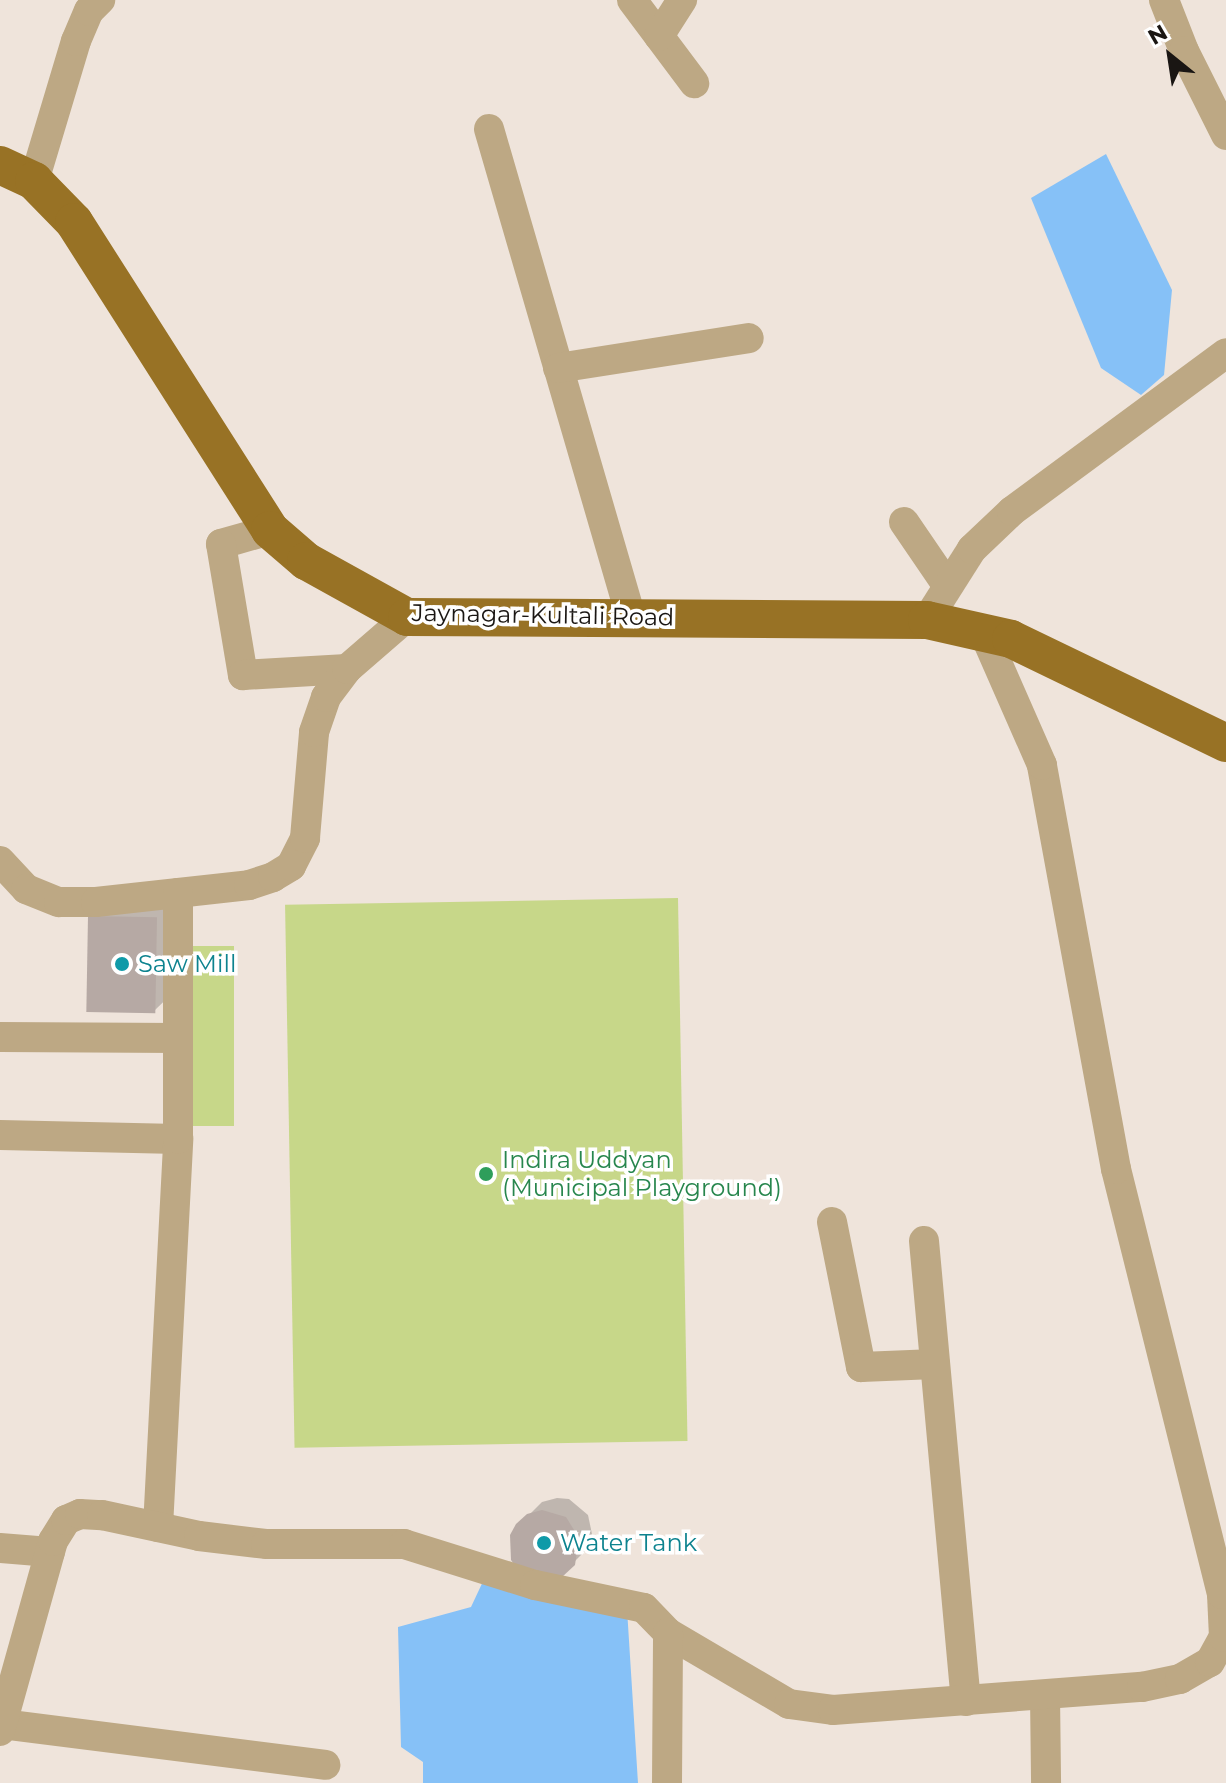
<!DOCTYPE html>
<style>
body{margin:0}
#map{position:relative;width:1226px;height:1783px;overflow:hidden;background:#efe4db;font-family:Montserrat,sans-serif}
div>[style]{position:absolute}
.green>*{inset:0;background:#c7d789;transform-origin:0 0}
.water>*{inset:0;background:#86c1f7}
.shadow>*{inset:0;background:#0003}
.building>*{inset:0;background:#b6a9a4;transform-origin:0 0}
.minor>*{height:30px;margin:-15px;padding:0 15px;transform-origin:15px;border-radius:15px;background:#bda884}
.major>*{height:38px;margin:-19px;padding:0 19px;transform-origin:19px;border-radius:19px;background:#987225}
.dots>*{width:22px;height:22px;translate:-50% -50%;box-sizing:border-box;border:4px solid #fff;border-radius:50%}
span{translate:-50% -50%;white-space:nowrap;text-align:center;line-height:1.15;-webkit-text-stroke:7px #fff;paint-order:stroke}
.street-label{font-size:24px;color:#1a1613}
.culture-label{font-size:24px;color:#0d838f}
.left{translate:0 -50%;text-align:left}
.leisure-label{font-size:24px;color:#27864d}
.north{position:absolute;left:1130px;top:16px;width:80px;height:80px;-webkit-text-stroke:6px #fff;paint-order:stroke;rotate:330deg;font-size:22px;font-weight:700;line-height:32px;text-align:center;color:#1a1613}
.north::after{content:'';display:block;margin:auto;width:28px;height:36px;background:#1a1613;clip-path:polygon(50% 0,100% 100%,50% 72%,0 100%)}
</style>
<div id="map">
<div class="green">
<i style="left:678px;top:898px;width:543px;height:393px;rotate:89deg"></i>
<i style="left:234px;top:946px;width:180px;height:54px;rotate:90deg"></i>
</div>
<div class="water">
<i style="clip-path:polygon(1106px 154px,1172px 290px,1164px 375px,1141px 395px,1101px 368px,1031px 198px)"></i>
<i style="clip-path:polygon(486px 1575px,627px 1609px,638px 1783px,423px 1783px,423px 1762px,401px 1747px,398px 1627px,471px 1607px)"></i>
</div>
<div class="shadow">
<i style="clip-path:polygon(182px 892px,181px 985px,155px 1010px,90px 917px)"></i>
<i style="clip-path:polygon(557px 1498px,569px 1499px,588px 1515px,592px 1534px,587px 1549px,561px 1575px,528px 1516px,542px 1502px)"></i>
</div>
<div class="building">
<i style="left:88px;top:916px;width:69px;height:96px;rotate:1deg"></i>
<i style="clip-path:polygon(542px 1510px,566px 1517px,579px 1538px,575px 1565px,562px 1577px,519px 1571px,511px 1560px,510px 1535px,516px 1524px,527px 1514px)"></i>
</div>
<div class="minor">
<i style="left:632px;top:0;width:104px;rotate:53.2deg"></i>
<i style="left:1164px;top:0;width:55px;rotate:68.6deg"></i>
<i style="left:1184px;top:51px;width:94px;rotate:63.4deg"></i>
<i style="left:659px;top:36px;width:43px;rotate:-57.4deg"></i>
<i style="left:489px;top:129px;width:508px;rotate:73.78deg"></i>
<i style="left:34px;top:181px;width:146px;rotate:-73.3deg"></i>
<i style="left:76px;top:41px;width:33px;rotate:-67deg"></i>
<i style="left:89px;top:11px;width:16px;rotate:-45deg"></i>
<i style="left:558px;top:368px;width:193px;rotate:-8.9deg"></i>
<i style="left:904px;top:522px;width:76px;rotate:55.7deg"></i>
<i style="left:270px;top:530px;width:51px;rotate:164.1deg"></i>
<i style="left:221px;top:544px;width:133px;rotate:80.5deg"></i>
<i style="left:243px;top:675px;width:104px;rotate:-3.3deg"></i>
<i style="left:927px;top:620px;width:84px;rotate:-57.6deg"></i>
<i style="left:972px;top:549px;width:55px;rotate:-43.5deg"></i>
<i style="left:1012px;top:511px;width:266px;rotate:-36.4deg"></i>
<i style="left:0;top:861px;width:38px;rotate:47deg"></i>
<i style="left:26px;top:889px;width:35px;rotate:22deg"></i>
<i style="left:59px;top:902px;width:37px"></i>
<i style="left:96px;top:902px;width:154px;rotate:-6.3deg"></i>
<i style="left:249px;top:885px;width:25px;rotate:-18deg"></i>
<i style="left:273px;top:877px;width:21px;rotate:-31deg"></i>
<i style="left:291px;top:866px;width:31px;rotate:-63deg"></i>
<i style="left:305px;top:838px;width:106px;rotate:-85.1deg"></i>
<i style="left:314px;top:732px;width:37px;rotate:-71deg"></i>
<i style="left:326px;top:697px;width:35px;rotate:-53deg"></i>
<i style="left:347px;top:669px;width:79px;rotate:-40.9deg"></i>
<i style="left:0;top:1037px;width:178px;rotate:0.3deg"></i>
<i style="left:0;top:1135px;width:178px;rotate:1.3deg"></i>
<i style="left:832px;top:1222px;width:148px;rotate:78.7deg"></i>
<i style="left:861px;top:1367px;width:74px;rotate:-2.3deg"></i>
<i style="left:924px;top:1241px;width:462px;rotate:84.8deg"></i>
<i style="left:158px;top:1527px;width:389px;rotate:-87deg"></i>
<i style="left:178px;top:1139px;width:246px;rotate:-90deg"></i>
<i style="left:0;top:1548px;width:50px;rotate:4.6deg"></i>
<i style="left:1045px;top:1695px;width:88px;rotate:89.3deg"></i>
<i style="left:2px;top:1724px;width:326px;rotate:7.2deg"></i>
<i style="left:0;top:1731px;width:197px;rotate:-74.4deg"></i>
<i style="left:53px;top:1541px;width:25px;rotate:-58deg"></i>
<i style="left:66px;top:1520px;width:15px;rotate:-23deg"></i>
<i style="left:80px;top:1514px;width:22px;rotate:3deg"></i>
<i style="left:102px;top:1515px;width:99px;rotate:12.2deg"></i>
<i style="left:199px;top:1536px;width:67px;rotate:6.8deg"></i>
<i style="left:266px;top:1544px;width:138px"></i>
<i style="left:404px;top:1544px;width:137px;rotate:17.4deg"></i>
<i style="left:535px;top:1585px;width:111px;rotate:11.9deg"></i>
<i style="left:644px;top:1608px;width:35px;rotate:46deg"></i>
<i style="left:668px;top:1633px;width:140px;rotate:30.4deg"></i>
<i style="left:789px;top:1704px;width:44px;rotate:7.8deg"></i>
<i style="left:833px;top:1710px;width:310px;rotate:-4.3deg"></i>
<i style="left:1142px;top:1687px;width:39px;rotate:-12deg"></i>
<i style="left:1180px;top:1679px;width:34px;rotate:-30deg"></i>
<i style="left:1210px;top:1662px;width:29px;rotate:-61deg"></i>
<i style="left:1224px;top:1637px;width:43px;rotate:-92.7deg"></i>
<i style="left:1222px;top:1594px;width:438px;rotate:-104deg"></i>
<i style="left:1116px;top:1169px;width:411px;rotate:-100.4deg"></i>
<i style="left:1042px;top:765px;width:144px;rotate:-113.7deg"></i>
<i style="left:667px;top:1783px;width:150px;rotate:-89.6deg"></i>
</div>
<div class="major">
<i style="left:0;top:165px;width:38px;rotate:25deg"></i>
<i style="left:34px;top:181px;width:57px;rotate:45.7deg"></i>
<i style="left:74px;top:222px;width:365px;rotate:57.5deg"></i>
<i style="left:270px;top:530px;width:48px;rotate:40.7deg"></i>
<i style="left:306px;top:561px;width:115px;rotate:29deg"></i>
<i style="left:407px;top:617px;width:520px;rotate:0.33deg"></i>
<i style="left:927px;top:620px;width:86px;rotate:12.7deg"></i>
<i style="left:1011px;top:639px;width:239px;rotate:25.8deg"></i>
</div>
<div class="dots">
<i style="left:122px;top:964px;background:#0f9aa8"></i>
<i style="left:486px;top:1174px;background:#2e9e5b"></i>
<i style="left:544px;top:1543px;background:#0f9aa8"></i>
</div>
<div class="street-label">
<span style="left:543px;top:615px;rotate:1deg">Jaynagar-Kultali Road</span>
</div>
<div class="culture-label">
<span class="left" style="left:138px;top:964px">Saw Mill</span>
<span class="left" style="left:560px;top:1543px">Water Tank</span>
</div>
<div class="leisure-label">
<span class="left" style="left:502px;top:1174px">Indira Uddyan<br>(Municipal Playground)</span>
</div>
<div class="north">N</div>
</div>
